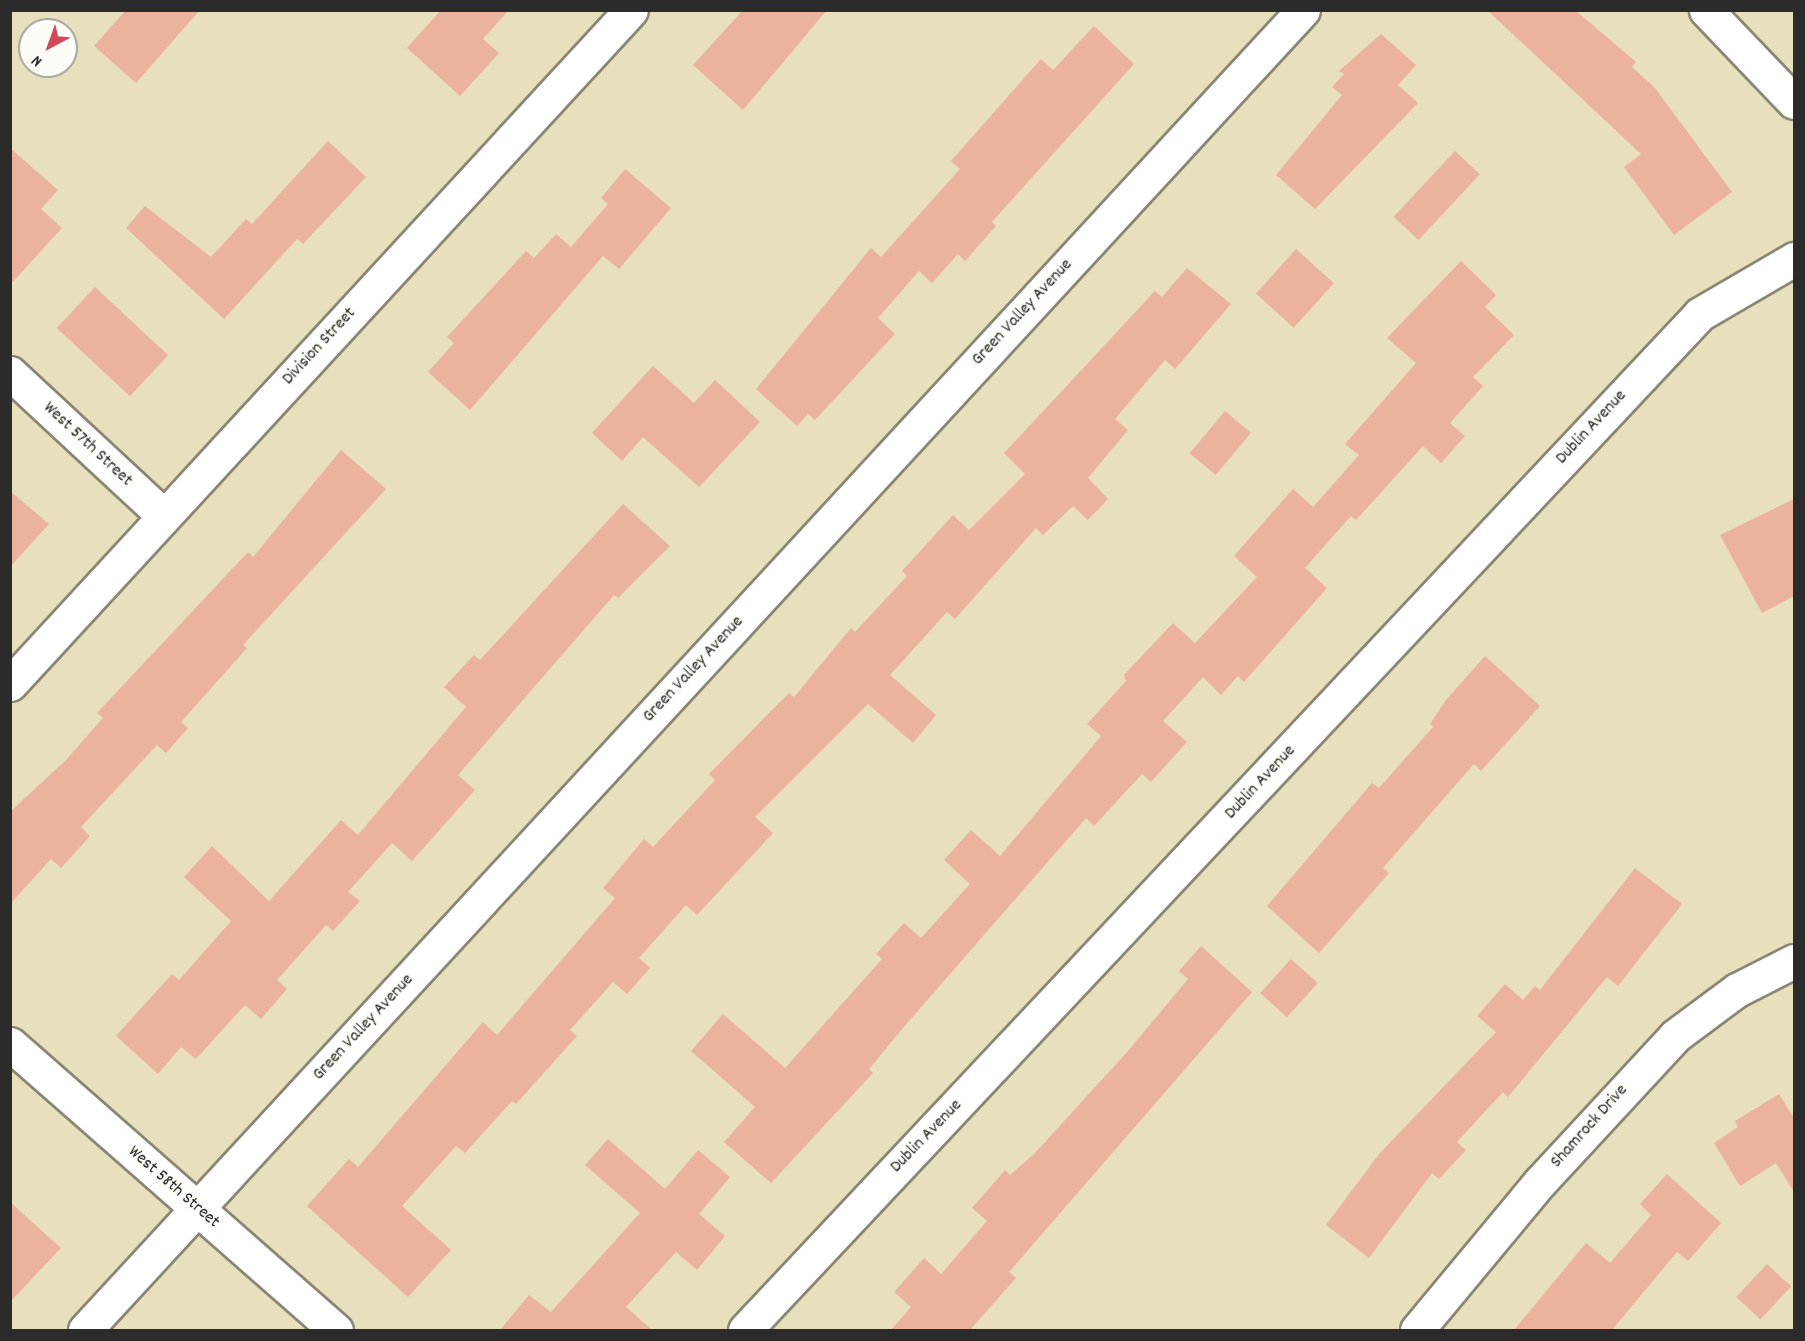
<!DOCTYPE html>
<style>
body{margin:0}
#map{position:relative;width:1805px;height:1341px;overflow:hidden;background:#e8e0bc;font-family:Dekko,sans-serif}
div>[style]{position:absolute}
.building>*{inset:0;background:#ebb29c;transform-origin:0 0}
.roads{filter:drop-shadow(2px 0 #8a8674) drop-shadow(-2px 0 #8a8674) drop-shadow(0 2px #8a8674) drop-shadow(0 -2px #8a8674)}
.street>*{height:33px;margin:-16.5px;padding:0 16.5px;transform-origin:16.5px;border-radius:16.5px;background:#fff}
span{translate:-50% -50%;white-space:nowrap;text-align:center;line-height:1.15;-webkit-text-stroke:5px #fdfcf7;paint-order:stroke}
.street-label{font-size:18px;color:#2b2b2b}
.frame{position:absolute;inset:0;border:12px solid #2b2b2b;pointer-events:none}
.north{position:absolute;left:18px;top:18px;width:60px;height:60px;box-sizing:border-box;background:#fdfcf7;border:2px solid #a9a8a5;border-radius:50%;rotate:221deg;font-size:16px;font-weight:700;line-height:24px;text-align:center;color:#2b2b2b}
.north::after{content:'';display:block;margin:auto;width:21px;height:27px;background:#d1495b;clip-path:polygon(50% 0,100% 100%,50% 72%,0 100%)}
</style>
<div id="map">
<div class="building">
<i style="clip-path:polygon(126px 10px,200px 10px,136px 83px,94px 46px)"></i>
<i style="clip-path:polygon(441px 10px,509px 10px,483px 39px,499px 53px,460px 96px,407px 48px)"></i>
<i style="clip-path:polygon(743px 10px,827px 10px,743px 110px,693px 65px)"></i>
<i style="clip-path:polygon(1487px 10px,1575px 10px,1636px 62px,1632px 67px,1655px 88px,1732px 192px,1674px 235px,1624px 167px,1641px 154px)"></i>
<i style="clip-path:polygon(1094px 26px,1134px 64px,992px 222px,996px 226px,965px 261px,958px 254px,932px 283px,919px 271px,878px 318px,895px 334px,815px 420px,808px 414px,797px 426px,756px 389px,871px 248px,881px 257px,960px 169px,951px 161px,1041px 59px,1053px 70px)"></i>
<i style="clip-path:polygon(1381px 34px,1416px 65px,1398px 85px,1418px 103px,1315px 209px,1276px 175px,1342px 95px,1332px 87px,1344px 74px,1339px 71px)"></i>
<i style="clip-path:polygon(328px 141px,366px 177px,303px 244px,297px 239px,224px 319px,126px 228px,145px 206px,211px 257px,246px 219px,252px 224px)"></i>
<i style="clip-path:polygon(10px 148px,58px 190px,41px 209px,62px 228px,10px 285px)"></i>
<i style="left:1455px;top:151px;width:34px;height:90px;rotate:43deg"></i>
<i style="clip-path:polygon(625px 169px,671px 208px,619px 269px,603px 256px,470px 410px,428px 372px,454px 343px,447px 337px,526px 251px,534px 258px,556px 234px,571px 247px,608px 204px,601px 198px)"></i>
<i style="left:1296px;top:249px;width:51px;height:60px;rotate:42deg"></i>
<i style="clip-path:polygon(1461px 261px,1496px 295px,1485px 307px,1514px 335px,1473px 377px,1483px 386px,1450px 423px,1465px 436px,1441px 463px,1423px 446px,1356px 520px,1351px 516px,1305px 568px,1327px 588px,1244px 682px,1238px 676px,1221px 695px,1203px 677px,1163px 721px,1187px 742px,1151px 782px,1142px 774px,1094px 826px,1086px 818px,903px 1028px,869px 1069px,873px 1073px,771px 1183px,724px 1142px,755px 1107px,691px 1051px,723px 1014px,785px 1068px,882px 959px,876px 954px,904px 923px,921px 938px,970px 884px,944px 860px,971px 830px,1000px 856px,1101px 736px,1087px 724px,1126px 681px,1124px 675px,1173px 623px,1195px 643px,1257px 577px,1234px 556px,1293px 489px,1313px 507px,1359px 455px,1345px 444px,1416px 363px,1387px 338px)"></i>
<i style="clip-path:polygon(1187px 268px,1231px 304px,1175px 369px,1165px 360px,1115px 419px,1128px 430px,1088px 478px,1108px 499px,1088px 520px,1073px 506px,1043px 535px,1036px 528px,955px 619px,947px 612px,890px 675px,936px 715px,913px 743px,868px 704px,755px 817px,773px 833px,697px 915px,686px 905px,639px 958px,650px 968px,627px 994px,613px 982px,570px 1030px,577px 1036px,516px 1104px,512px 1101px,465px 1153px,456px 1146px,402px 1206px,451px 1250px,408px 1297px,307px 1206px,349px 1159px,358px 1167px,483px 1022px,497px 1035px,615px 898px,603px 888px,644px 839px,653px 847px,715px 780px,709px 774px,789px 693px,794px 697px,851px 628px,855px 632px,907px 576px,902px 571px,953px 515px,969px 530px,1025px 474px,1004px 453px,1155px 291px,1162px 297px)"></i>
<i style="left:95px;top:287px;width:100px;height:56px;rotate:43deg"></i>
<i style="clip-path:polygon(653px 366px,694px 403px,715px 380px,760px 422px,699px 487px,643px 437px,622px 461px,592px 433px)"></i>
<i style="left:1225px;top:411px;width:34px;height:55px;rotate:40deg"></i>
<i style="clip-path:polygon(341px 450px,386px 489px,243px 645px,247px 648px,181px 722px,188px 728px,166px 753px,157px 745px,81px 827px,90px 836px,61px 868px,51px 859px,10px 904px,10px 812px,66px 760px,103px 718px,97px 713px,248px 552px,253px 557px)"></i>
<i style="clip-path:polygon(10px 491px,49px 524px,10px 567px)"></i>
<i style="clip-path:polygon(1794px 499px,1794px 596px,1762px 613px,1720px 535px)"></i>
<i style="clip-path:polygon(623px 504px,670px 546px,618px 598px,614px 595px,458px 775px,475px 790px,412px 861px,392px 843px,348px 892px,360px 901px,333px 931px,326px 925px,277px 980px,287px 989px,261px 1019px,245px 1005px,196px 1059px,181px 1047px,158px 1074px,116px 1036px,172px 974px,179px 980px,231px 921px,184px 877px,212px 846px,269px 901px,341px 820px,358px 835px,466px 707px,444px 687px,474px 655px,480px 660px)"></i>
<i style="clip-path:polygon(1485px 656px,1540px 706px,1481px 771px,1474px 764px,1383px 868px,1389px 873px,1319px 953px,1267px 906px,1372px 783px,1379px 788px,1433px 727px,1430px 724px,1446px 700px)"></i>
<i style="clip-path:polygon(1635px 868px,1682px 904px,1618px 986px,1607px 977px,1508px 1097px,1503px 1092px,1457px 1142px,1466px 1150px,1439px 1179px,1432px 1173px,1369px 1258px,1326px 1225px,1380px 1153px,1496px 1032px,1477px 1016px,1505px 984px,1523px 1000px,1535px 986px,1540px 990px)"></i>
<i style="clip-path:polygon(1201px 946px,1252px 992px,1009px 1272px,1016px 1278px,970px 1330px,891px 1330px,911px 1307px,894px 1292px,924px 1258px,941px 1274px,987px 1221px,972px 1208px,1005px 1170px,1010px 1175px,1035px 1153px,1128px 1051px,1188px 979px,1179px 971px)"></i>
<i style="left:1291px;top:959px;width:36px;height:46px;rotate:42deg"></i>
<i style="clip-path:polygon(1779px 1094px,1794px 1118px,1794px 1192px,1776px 1163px,1740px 1186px,1714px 1143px,1738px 1127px,1735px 1121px)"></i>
<i style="clip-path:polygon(608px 1139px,665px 1189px,698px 1150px,730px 1177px,699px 1214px,725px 1236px,697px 1270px,676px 1252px,626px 1307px,652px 1330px,500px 1330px,529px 1295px,551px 1312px,640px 1213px,585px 1165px)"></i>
<i style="clip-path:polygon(1667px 1174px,1721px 1223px,1688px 1261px,1677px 1252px,1612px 1330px,1514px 1330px,1586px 1243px,1610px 1263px,1651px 1215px,1640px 1204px)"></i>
<i style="clip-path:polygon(10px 1202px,61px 1248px,10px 1302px)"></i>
<i style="left:1767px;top:1264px;width:33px;height:45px;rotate:43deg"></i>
</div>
<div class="roads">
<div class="street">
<i style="left:1706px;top:10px;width:127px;rotate:46.3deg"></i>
<i style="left:10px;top:373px;width:210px;rotate:42.9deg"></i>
<i style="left:10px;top:684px;width:916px;rotate:-47.34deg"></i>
<i style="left:10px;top:1044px;width:434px;rotate:41.3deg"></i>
<i style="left:85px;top:1330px;width:1796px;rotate:-47.3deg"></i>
<i style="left:745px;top:1330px;width:1394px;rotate:-46.77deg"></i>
<i style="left:1700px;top:314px;width:109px;rotate:-30.3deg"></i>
<i style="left:1417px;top:1330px;width:192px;rotate:-50.3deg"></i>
<i style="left:1540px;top:1182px;width:199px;rotate:-47.2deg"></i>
<i style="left:1675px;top:1036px;width:77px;rotate:-36.6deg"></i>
<i style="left:1737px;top:990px;width:64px;rotate:-27deg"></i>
</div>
</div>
<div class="street-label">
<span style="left:1023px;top:313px;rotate:-47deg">Green Valley Avenue</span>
<span style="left:320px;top:347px;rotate:-47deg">Division Street</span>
<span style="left:1592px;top:428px;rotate:-47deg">Dublin Avenue</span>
<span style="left:87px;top:445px;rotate:43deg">West 57th Street</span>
<span style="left:694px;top:670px;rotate:-47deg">Green Valley Avenue</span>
<span style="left:1261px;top:783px;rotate:-47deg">Dublin Avenue</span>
<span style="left:364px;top:1028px;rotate:-47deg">Green Valley Avenue</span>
<span style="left:1590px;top:1127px;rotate:-48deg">Shamrock Drive</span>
<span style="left:927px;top:1137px;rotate:-46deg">Dublin Avenue</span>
<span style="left:173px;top:1188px;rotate:41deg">West 58th Street</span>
</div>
<div class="frame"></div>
<div class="north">N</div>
</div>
